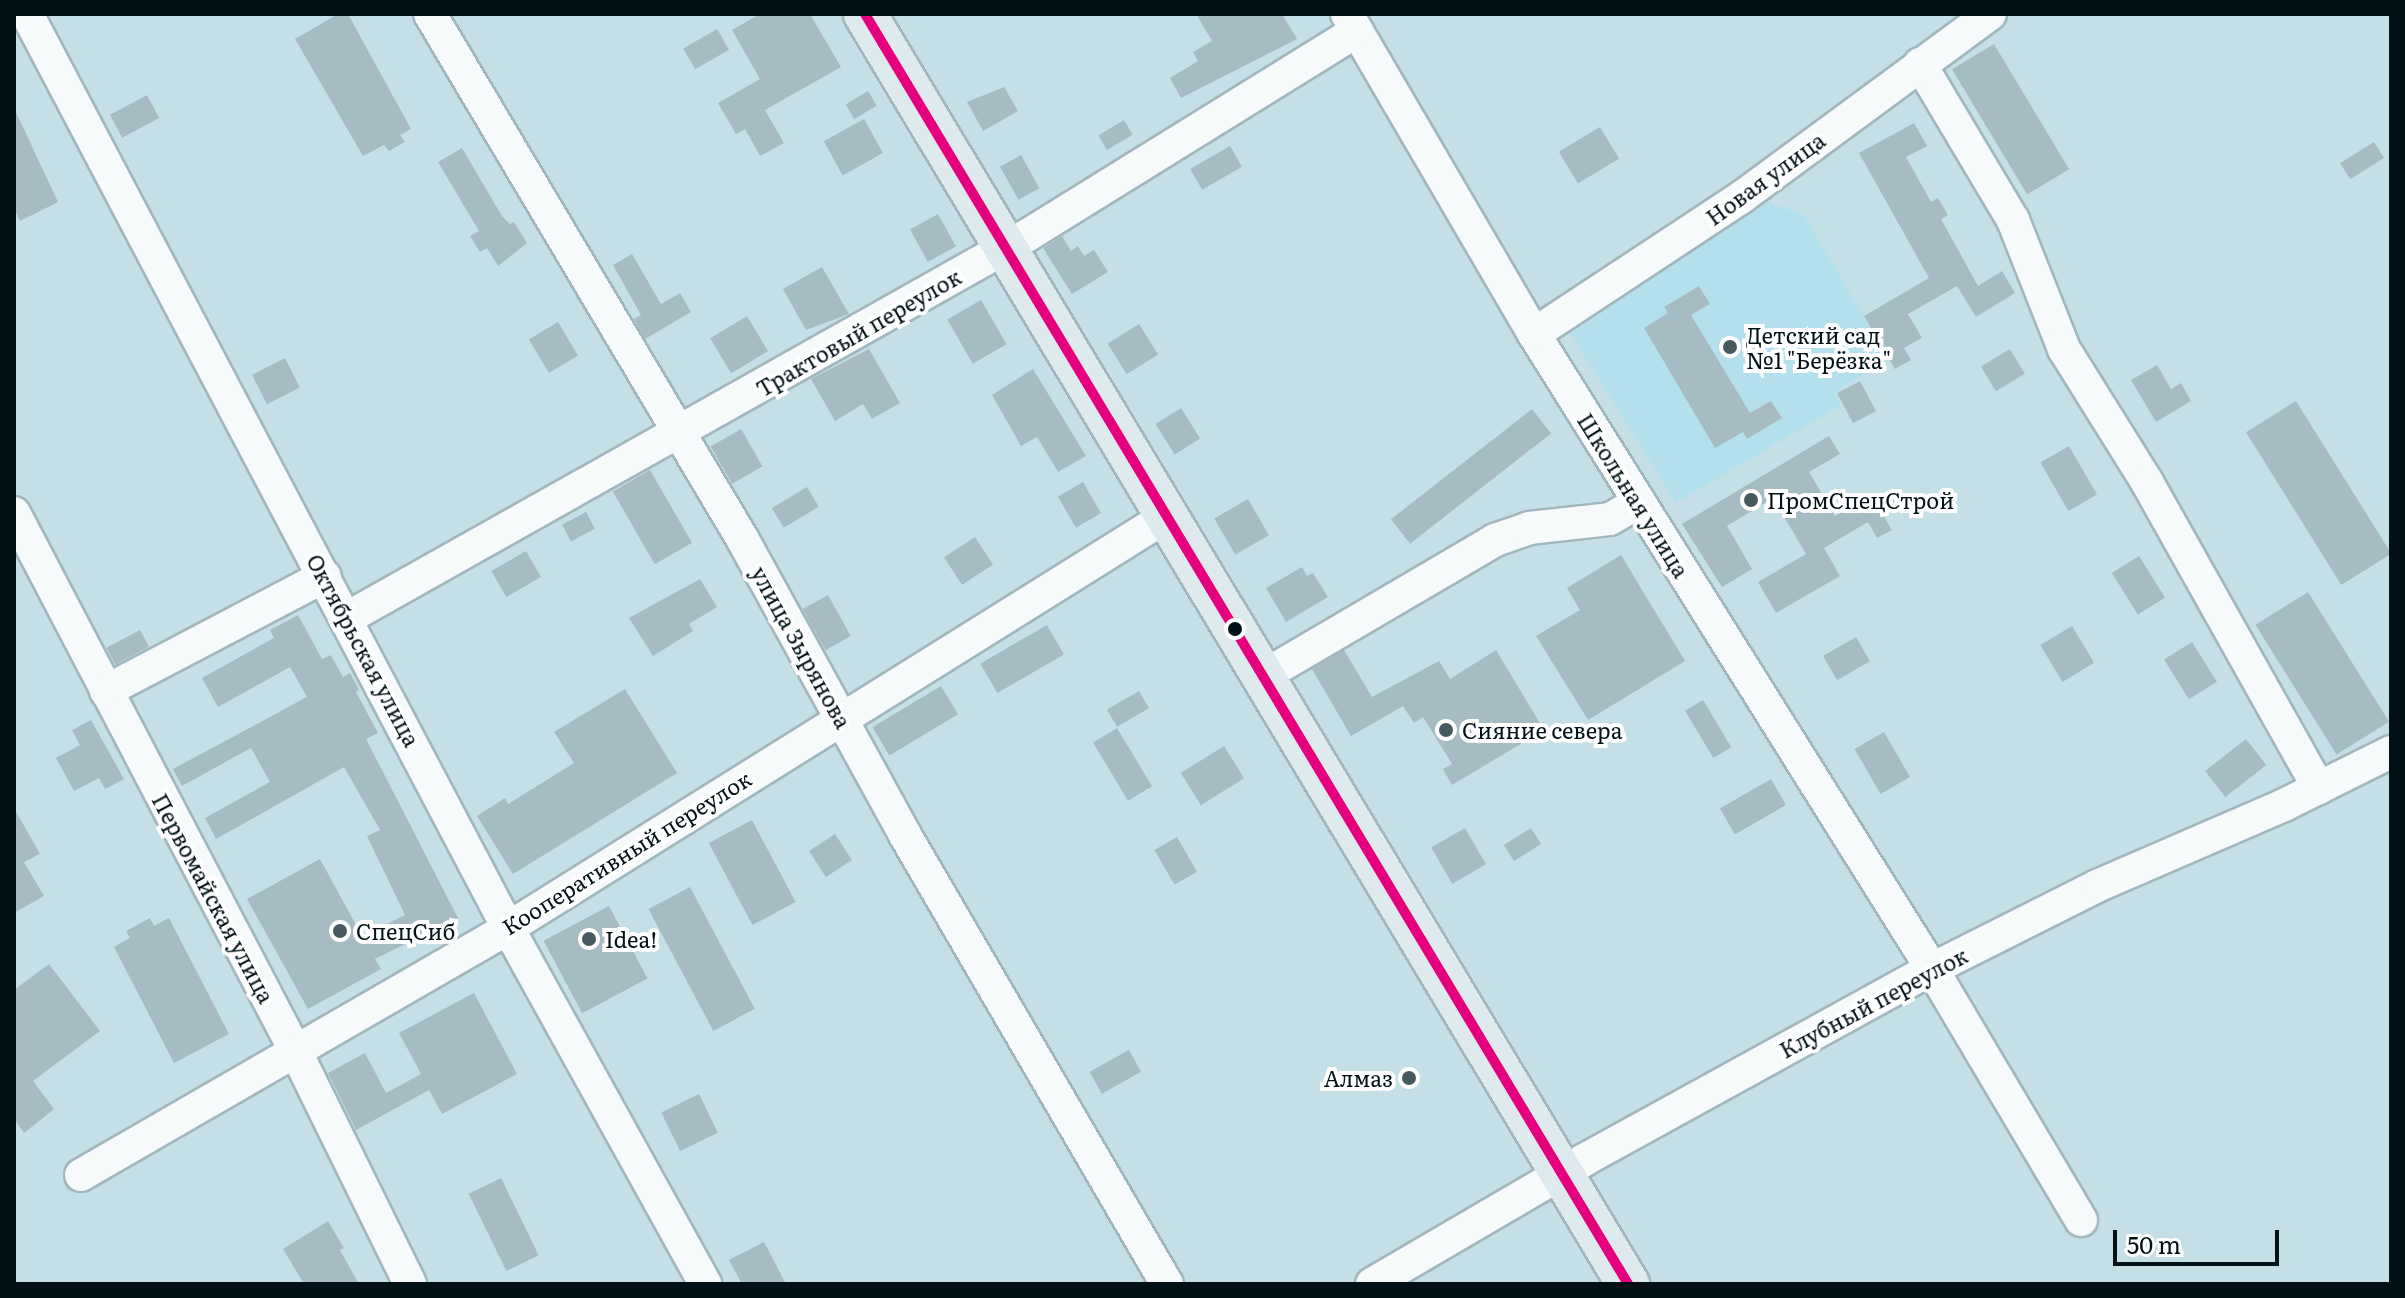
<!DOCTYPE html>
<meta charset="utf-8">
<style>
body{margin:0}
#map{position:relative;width:2405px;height:1298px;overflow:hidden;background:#c5dfe7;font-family:Literata,serif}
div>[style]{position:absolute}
.built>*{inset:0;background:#b4e0ed}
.building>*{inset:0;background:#a7bcc2;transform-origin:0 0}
.roads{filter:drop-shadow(2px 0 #a2b6bd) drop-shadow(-2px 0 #a2b6bd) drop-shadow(0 2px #a2b6bd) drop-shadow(0 -2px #a2b6bd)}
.minor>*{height:32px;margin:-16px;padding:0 16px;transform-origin:16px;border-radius:16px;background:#f6fafb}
.major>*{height:42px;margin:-21px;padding:0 21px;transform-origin:21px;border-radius:21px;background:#dfeaee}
.bus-1>*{height:10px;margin:-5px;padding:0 5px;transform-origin:5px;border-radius:5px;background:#e5007d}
.dots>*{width:22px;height:22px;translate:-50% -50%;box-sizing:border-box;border:4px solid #fff;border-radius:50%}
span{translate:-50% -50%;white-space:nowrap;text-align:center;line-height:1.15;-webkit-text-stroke:8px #fff;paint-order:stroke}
.street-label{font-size:22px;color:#011116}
.poi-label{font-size:22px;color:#011116}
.left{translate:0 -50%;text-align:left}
.right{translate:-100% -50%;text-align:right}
.frame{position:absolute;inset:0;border:16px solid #011116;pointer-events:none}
.scale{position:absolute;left:2113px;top:1230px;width:166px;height:36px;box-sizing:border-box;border:4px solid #011116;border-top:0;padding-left:10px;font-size:24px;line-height:28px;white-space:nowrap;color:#011116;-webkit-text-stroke:6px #fff;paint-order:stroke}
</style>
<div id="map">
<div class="built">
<i style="clip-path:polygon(1768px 202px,1804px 215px,1889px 360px,1834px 392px,1841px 405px,1676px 503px,1570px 333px)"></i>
</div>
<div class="building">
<i style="clip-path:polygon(338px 14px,348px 14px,411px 129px,400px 135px,405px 142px,389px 151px,384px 145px,363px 156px,295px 39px)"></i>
<i style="clip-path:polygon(760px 14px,810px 14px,841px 67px,765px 110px,784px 143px,760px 156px,745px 129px,736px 134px,718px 103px,760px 79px,732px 30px)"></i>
<i style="clip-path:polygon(1196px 14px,1282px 14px,1297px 39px,1181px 98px,1170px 78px,1198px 61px,1193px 52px,1212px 41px)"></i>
<i style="left:717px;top:29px;width:24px;height:39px;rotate:60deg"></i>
<i style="left:1994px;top:44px;width:146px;height:49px;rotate:59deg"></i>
<i style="clip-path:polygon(1004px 87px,1018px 111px,983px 131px,967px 102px)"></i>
<i style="left:868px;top:91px;width:17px;height:26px;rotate:59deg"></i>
<i style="left:147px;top:95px;width:26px;height:42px;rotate:62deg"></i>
<i style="clip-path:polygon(14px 108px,58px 202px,20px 221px,14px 208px)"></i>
<i style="left:864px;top:119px;width:39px;height:46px;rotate:61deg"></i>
<i style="left:1124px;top:120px;width:17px;height:30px;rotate:59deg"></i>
<i style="clip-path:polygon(1914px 123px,1927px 146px,1906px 157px,1931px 202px,1938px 198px,1948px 215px,1941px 219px,1978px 286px,2002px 271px,2015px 293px,1976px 317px,1957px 286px,1908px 314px,1922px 338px,1904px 348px,1911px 360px,1895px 369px,1864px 316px,1929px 278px,1859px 153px)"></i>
<i style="left:1600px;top:127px;width:37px;height:48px;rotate:59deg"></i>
<i style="left:2374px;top:142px;width:19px;height:40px;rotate:58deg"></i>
<i style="left:1230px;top:146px;width:24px;height:46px;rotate:60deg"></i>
<i style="clip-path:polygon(462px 148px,502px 216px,510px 224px,514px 222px,527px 243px,498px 266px,487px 248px,480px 252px,470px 236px,479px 231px,438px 162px)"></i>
<i style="left:1021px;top:155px;width:38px;height:24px;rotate:61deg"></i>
<i style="left:938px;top:214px;width:37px;height:32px;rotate:61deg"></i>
<i style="clip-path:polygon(1062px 236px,1071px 251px,1078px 246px,1084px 256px,1094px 250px,1108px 272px,1072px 294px,1043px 248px)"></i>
<i style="clip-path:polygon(632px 254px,661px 304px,680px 293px,691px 312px,645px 339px,634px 319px,641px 315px,613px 265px)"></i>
<i style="clip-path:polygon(822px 267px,849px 314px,806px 330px,783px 289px)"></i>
<i style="clip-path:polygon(1699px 286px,1710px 304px,1691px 315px,1750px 413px,1771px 401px,1782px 418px,1747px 439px,1743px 432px,1715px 448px,1644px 328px,1668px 313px,1664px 307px)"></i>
<i style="left:981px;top:300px;width:51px;height:39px;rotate:60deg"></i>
<i style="left:747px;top:316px;width:41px;height:43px;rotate:59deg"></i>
<i style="left:558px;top:322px;width:39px;height:34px;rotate:59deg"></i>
<i style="left:1139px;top:324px;width:36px;height:37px;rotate:58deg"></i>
<i style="clip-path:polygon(869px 349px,900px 403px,872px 419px,863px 404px,835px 421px,811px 379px)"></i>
<i style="left:2010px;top:349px;width:29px;height:34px;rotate:59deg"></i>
<i style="left:285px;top:358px;width:33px;height:37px;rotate:63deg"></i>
<i style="clip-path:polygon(2157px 365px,2171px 389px,2181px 383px,2191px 401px,2156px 422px,2131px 380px)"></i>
<i style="clip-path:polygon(1033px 369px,1086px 456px,1058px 472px,1037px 437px,1021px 446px,992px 395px)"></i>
<i style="left:1860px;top:381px;width:34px;height:26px;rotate:62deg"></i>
<i style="left:2296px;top:401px;width:180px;height:59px;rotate:58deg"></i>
<i style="left:1181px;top:408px;width:36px;height:30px;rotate:58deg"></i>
<i style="left:1532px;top:409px;width:31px;height:179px;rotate:52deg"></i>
<i style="left:741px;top:429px;width:43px;height:35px;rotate:60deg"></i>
<i style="clip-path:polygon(1829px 436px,1840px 454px,1809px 472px,1835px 516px,1871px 495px,1892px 530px,1877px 538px,1868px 522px,1824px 548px,1840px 576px,1776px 613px,1758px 582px,1806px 554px,1773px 498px,1727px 526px,1752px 569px,1722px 587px,1682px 524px)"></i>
<i style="left:2069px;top:446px;width:56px;height:33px;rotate:60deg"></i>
<i style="left:650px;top:470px;width:84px;height:43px;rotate:60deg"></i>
<i style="left:1083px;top:482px;width:36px;height:29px;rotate:60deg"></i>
<i style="left:807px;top:487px;width:23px;height:41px;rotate:59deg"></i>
<i style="left:1248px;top:499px;width:42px;height:39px;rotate:60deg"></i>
<i style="left:586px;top:512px;width:19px;height:27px;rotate:62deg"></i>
<i style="left:975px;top:537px;width:33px;height:37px;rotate:57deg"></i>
<i style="left:526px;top:551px;width:30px;height:40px;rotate:60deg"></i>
<i style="clip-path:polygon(1621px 555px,1685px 661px,1588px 720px,1536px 636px,1580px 610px,1567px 588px)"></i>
<i style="left:2139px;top:556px;width:49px;height:32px;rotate:58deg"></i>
<i style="clip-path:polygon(1302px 567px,1307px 576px,1313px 573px,1328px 597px,1286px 622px,1266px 588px)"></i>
<i style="clip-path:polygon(700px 579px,717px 607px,689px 624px,693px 631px,653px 656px,629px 618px)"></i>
<i style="left:2308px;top:592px;width:153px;height:62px;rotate:58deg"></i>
<i style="left:828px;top:595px;width:47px;height:29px;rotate:61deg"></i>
<i style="clip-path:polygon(298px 615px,322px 659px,331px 655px,343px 677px,350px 673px,359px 690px,356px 692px,378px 733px,366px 739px,458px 918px,375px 959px,381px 969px,308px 1009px,247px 899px,320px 859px,362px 936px,405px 915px,367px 836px,380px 830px,344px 767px,216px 839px,205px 818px,270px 782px,251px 748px,182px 786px,173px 769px,307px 697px,290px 667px,218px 707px,202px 678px,274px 638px,270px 630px)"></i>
<i style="left:1047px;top:625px;width:34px;height:77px;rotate:60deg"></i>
<i style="left:2072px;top:626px;width:43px;height:37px;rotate:59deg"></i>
<i style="left:140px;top:630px;width:19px;height:38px;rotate:62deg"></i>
<i style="left:1856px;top:637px;width:28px;height:38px;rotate:60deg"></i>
<i style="left:2192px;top:642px;width:47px;height:33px;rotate:58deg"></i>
<i style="clip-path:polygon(1344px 650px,1372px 697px,1439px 661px,1450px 679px,1496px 650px,1544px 730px,1452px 785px,1443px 769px,1452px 764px,1423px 717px,1414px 723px,1403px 706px,1351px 736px,1312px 669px)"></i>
<i style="left:941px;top:686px;width:33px;height:80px;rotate:59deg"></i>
<i style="clip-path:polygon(625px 689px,677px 773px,513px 874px,477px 816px,505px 798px,508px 804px,574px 763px,554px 732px)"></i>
<i style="left:1139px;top:691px;width:20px;height:37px;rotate:60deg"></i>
<i style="left:1703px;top:700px;width:55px;height:21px;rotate:59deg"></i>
<i style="clip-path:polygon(91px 720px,124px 779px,105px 789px,99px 778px,74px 791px,56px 758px,80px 745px,72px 730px)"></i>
<i style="left:1117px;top:728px;width:68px;height:28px;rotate:59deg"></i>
<i style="left:1884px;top:732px;width:52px;height:34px;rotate:60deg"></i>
<i style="left:2246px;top:739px;width:33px;height:52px;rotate:52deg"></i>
<i style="left:1224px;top:746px;width:38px;height:51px;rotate:58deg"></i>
<i style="left:1771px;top:779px;width:30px;height:59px;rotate:60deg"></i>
<i style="clip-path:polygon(14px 808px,40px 854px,24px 862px,44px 896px,14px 913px)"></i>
<i style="left:752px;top:820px;width:93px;height:49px;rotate:62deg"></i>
<i style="left:1465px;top:828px;width:42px;height:39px;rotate:60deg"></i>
<i style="left:1531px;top:828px;width:19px;height:32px;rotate:58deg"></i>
<i style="left:835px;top:834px;width:31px;height:31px;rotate:57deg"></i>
<i style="left:1177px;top:837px;width:40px;height:26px;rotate:60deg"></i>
<i style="left:690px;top:887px;width:138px;height:47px;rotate:62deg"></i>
<i style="left:609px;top:906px;width:82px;height:74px;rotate:62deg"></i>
<i style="clip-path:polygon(150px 918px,154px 926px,169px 918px,229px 1034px,174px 1063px,114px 947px,130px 938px,126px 931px)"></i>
<i style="clip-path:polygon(49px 964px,100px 1031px,33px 1081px,54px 1109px,24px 1133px,14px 1119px,14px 990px)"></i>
<i style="clip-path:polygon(474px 993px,517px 1074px,442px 1114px,429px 1090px,356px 1130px,328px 1073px,365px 1053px,386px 1093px,421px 1074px,399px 1033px)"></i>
<i style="left:1129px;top:1050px;width:25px;height:45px;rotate:61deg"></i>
<i style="left:699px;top:1094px;width:43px;height:42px;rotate:64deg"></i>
<i style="left:501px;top:1178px;width:86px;height:36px;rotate:64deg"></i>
<i style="clip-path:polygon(328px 1221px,344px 1248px,340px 1250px,359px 1284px,304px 1284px,283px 1249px)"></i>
<i style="clip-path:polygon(764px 1242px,786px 1284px,742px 1284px,729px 1260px)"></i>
</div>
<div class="roads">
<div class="minor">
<i style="left:27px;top:14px;width:1033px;rotate:62.24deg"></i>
<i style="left:508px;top:928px;width:407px;rotate:61deg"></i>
<i style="left:430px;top:14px;width:612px;rotate:59.24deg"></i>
<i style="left:743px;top:540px;width:337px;rotate:61.2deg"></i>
<i style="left:905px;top:835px;width:520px;rotate:59.74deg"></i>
<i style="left:1347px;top:14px;width:371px;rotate:59.7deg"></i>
<i style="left:1534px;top:334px;width:749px;rotate:57.92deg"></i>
<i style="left:1932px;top:969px;width:292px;rotate:59.3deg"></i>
<i style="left:1920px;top:64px;width:182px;rotate:59.2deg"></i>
<i style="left:2013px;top:220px;width:139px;rotate:68.4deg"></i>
<i style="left:2064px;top:349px;width:157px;rotate:58deg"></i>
<i style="left:2147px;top:482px;width:351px;rotate:60.7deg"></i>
<i style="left:1534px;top:334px;width:249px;rotate:-33.4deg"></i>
<i style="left:1742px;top:197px;width:308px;rotate:-36.4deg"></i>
<i style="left:14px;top:513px;width:611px;rotate:62.39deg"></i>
<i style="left:297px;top:1054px;width:256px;rotate:63.8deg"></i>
<i style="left:349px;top:617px;width:779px;rotate:-29.36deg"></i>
<i style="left:1028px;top:235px;width:387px;rotate:-31.8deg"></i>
<i style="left:1260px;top:678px;width:273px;rotate:-30.4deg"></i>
<i style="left:1495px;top:540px;width:36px;rotate:-19deg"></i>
<i style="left:1529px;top:528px;width:81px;rotate:-6.3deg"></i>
<i style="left:1610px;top:519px;width:34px;rotate:-30deg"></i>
<i style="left:106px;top:691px;width:247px;rotate:-27.7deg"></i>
<i style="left:81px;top:1175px;width:493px;rotate:-30deg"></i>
<i style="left:508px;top:928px;width:774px;rotate:-32.01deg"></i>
<i style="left:1372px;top:1284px;width:246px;rotate:-30.3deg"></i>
<i style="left:1584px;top:1160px;width:397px;rotate:-28.8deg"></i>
<i style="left:1932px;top:969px;width:185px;rotate:-26.7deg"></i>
<i style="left:2097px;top:886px;width:204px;rotate:-23.4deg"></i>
<i style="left:2284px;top:805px;width:119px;rotate:-26.4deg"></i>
</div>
<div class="major">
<i style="left:865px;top:14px;width:1482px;rotate:59deg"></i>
</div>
</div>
<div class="bus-1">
<i style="left:865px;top:14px;width:1482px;rotate:59deg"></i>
</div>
<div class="dots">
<i style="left:1730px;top:347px;background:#46595f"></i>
<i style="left:1751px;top:500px;background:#46595f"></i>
<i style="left:1235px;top:629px;background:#011116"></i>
<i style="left:1446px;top:730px;background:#46595f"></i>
<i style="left:340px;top:931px;background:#46595f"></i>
<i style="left:589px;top:939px;background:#46595f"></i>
<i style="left:1409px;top:1078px;background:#46595f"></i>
</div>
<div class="street-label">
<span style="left:1765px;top:178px;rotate:-36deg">Новая улица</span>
<span style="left:858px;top:332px;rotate:-30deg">Трактовый переулок</span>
<span style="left:1634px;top:495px;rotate:58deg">Школьная улица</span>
<span style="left:802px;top:647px;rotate:61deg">улица Зырянова</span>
<span style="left:364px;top:650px;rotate:62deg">Октябрьская улица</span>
<span style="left:626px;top:852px;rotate:-32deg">Кооперативный переулок</span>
<span style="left:214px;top:898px;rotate:62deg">Первомайская улица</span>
<span style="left:1873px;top:1002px;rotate:-28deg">Клубный переулок</span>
</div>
<div class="poi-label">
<span class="left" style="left:1746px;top:347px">Детский сад<br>№1 "Берёзка"</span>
<span class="left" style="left:1767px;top:500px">ПромСпецСтрой</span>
<span class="left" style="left:1462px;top:730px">Сияние севера</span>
<span class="left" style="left:356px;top:931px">СпецСиб</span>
<span class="left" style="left:605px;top:939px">Idea!</span>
<span class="right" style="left:1393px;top:1078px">Алмаз</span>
</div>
<div class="frame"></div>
<div class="scale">50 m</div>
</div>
